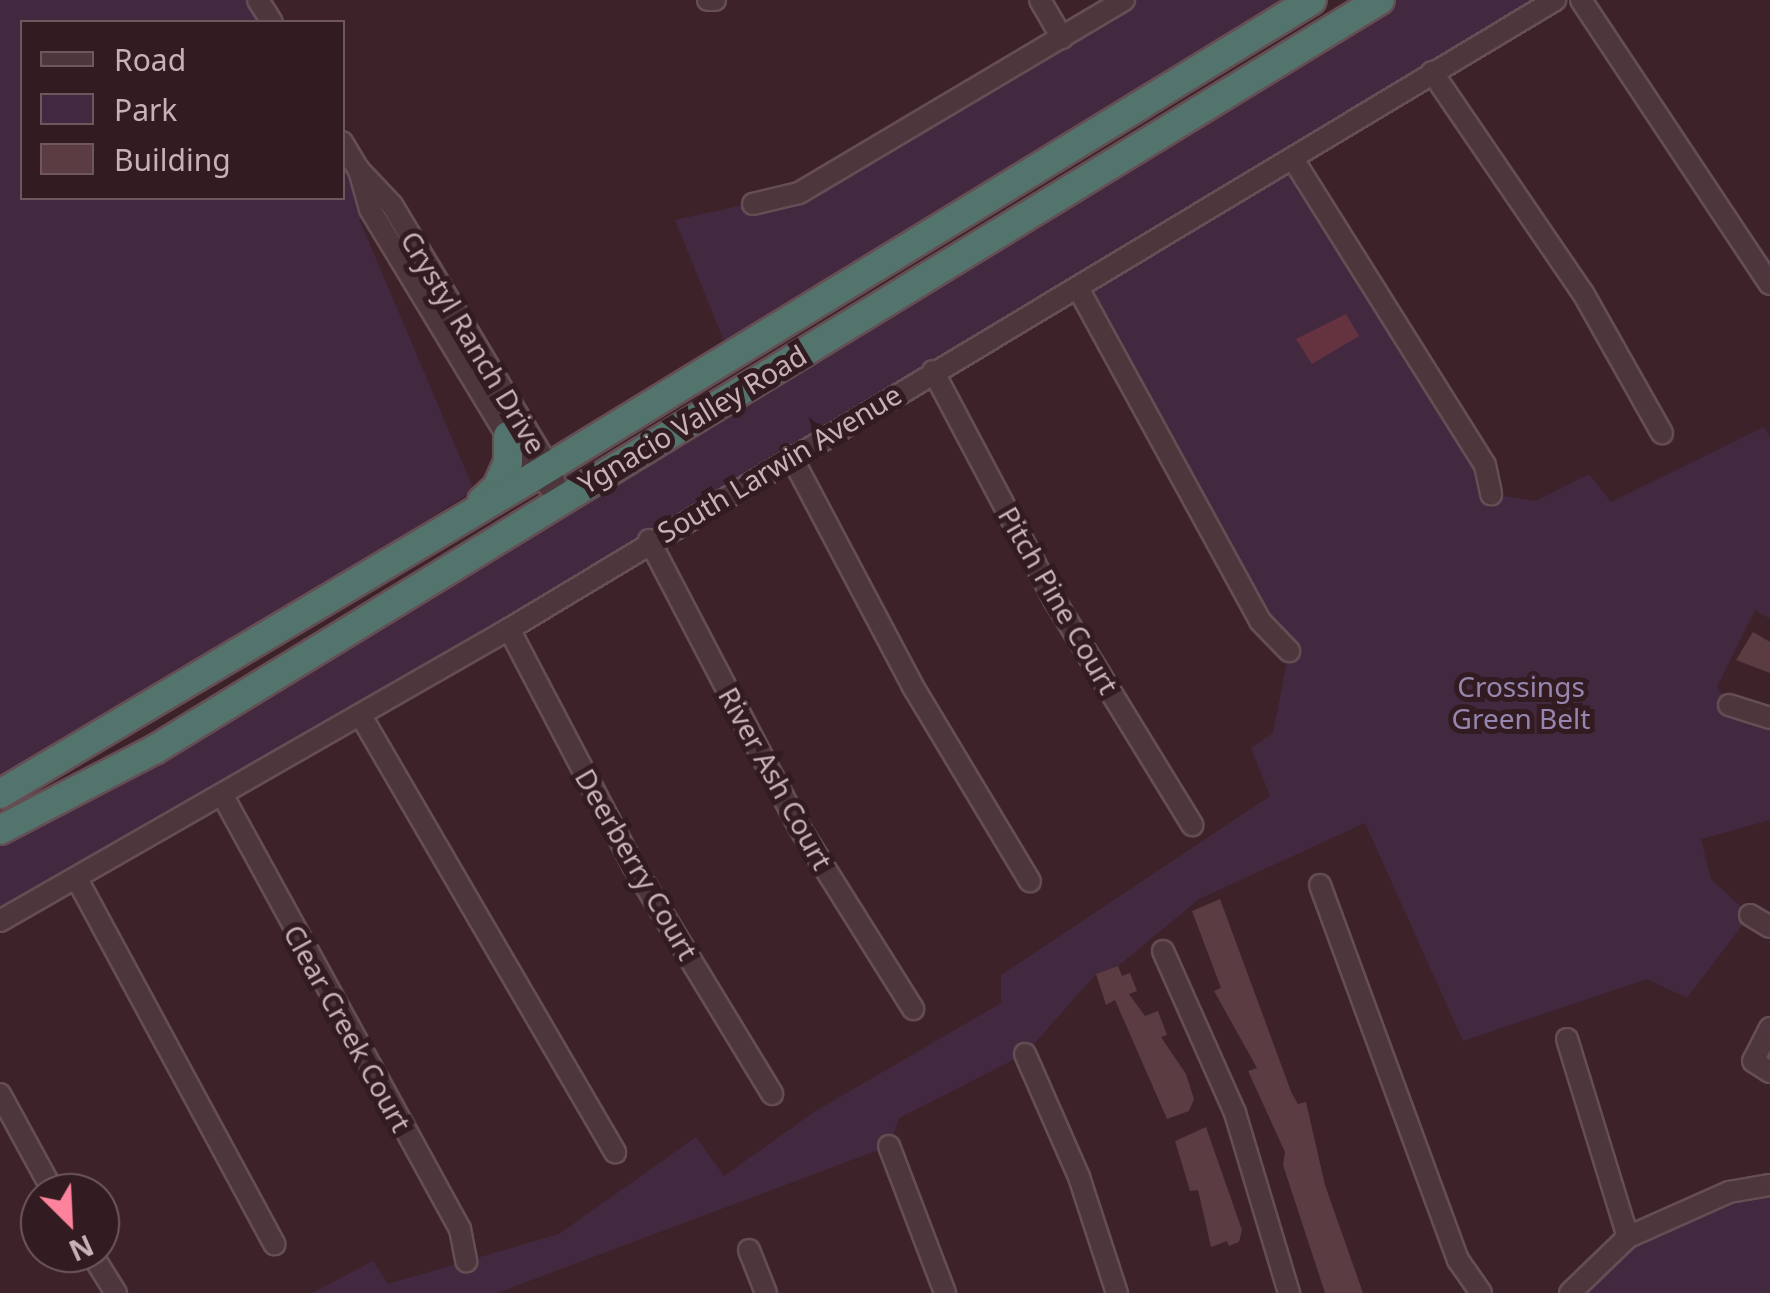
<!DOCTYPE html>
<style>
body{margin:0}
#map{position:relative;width:1770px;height:1293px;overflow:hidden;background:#3d2229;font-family:"Noto Sans",sans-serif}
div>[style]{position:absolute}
.green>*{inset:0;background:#43293f}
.water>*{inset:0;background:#64333f}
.building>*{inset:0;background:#5c3c43}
.roads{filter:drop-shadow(2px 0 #654e54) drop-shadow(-2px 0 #654e54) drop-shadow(0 2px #654e54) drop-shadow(0 -2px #654e54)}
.minor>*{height:20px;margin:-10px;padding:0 10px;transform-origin:10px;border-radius:10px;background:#4d363c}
.highway>*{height:28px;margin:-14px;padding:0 14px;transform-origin:14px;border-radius:14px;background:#53746c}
span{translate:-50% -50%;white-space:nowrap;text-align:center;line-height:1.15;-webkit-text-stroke:10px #321b21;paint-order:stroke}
.street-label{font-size:28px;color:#c9b2b7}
.park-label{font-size:28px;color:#9686af}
.legend{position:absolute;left:20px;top:20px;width:325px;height:180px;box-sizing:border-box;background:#321b21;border:2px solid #6e575d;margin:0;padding:12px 18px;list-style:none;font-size:30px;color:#c9b2b7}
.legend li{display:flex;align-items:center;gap:20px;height:50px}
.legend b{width:50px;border:2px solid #6e575d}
.north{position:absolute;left:20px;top:1173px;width:100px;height:100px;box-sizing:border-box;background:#321b21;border:2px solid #6e575d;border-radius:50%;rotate:156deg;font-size:28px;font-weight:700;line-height:40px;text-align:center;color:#c9b2b7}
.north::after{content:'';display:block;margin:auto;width:35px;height:45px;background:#fd839d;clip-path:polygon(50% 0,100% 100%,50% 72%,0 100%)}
</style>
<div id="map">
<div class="green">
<i style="clip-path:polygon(0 0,258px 0,272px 22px,22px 22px,22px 198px,342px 198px,343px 142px,359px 170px,360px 221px,474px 490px,0 794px)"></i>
<i style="clip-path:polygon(1124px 0,1312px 0,730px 356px,675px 220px,799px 193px)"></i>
<i style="clip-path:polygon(1380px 0,1555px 0,1293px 159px,1491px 494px,1536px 501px,1589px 474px,1611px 502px,1764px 427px,1770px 438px,1770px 619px,1755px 610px,1717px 687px,1729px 705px,1770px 718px,1770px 820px,1701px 839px,1711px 879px,1750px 915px,1687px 998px,1647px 979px,1463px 1041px,1365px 823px,1199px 899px,1118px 966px,1096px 974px,1025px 1054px,899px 1118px,889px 1146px,497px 1293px,312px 1293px,373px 1261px,388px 1284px,559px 1234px,696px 1137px,724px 1176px,814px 1112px,1001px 1003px,1001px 975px,1270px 796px,1251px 748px,1273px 733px,1289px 651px,1079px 291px,0 921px,0 830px)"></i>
<i style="clip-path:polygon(1770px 1185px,1770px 1293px,1570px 1293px,1628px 1237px)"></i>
</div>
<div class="water">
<i style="clip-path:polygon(1346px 314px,1359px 336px,1312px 364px,1296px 339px)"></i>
</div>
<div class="building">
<i style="clip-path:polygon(1753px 632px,1770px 642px,1770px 673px,1736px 660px)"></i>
<i style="clip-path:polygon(1220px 899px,1292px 1094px,1298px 1104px,1306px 1102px,1325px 1185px,1363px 1293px,1325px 1293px,1283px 1165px,1285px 1152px,1248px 1071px,1257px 1068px,1214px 991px,1221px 988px,1192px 911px)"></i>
<i style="clip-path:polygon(1118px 966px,1122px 976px,1130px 973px,1137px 991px,1129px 994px,1145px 1016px,1158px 1011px,1167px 1035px,1161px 1037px,1186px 1074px,1194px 1099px,1189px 1111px,1167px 1119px,1115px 1000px,1106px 1005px,1096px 974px)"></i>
<i style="clip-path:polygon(1206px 1127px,1242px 1230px,1239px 1242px,1229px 1246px,1227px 1241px,1211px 1247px,1198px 1190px,1190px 1191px,1175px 1141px)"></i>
</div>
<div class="roads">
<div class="minor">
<i style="left:258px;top:0;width:26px;rotate:58deg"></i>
<i style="left:708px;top:0;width:7px"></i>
<i style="left:1040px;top:0;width:44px;rotate:59.9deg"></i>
<i style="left:1581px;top:0;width:341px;rotate:56.4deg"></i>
<i style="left:1432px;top:72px;width:268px;rotate:55.7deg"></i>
<i style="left:1583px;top:293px;width:161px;rotate:60.6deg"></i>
<i style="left:342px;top:142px;width:33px;rotate:59deg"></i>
<i style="left:1293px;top:159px;width:361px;rotate:57.9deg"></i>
<i style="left:1485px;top:465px;width:30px;rotate:78deg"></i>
<i style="left:359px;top:170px;width:48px;rotate:46.7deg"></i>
<i style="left:392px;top:205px;width:305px;rotate:59.1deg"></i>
<i style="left:549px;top:467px;width:34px;rotate:69deg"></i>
<i style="left:561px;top:499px;width:59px;rotate:-134.3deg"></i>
<i style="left:520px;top:457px;width:290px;rotate:-121.2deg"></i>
<i style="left:370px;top:209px;width:41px;rotate:-105.8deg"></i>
<i style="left:753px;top:204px;width:47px;rotate:-13.4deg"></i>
<i style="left:799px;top:193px;width:378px;rotate:-30.7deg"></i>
<i style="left:1079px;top:290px;width:377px;rotate:61.3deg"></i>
<i style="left:1260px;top:621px;width:42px;rotate:46deg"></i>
<i style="left:933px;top:371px;width:260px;rotate:62.1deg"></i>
<i style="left:1055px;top:601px;width:263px;rotate:58.5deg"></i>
<i style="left:791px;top:456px;width:259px;rotate:62.1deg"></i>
<i style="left:912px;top:685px;width:229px;rotate:59deg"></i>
<i style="left:649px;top:540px;width:324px;rotate:62.4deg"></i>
<i style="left:799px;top:827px;width:215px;rotate:57.9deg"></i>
<i style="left:509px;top:629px;width:267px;rotate:62.3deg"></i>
<i style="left:633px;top:865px;width:268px;rotate:58.7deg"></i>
<i style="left:1729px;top:705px;width:43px;rotate:17.6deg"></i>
<i style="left:361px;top:716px;width:505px;rotate:59.78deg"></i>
<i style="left:224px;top:798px;width:491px;rotate:61.3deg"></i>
<i style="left:460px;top:1229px;width:33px;rotate:79deg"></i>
<i style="left:78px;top:881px;width:413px;rotate:61.6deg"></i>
<i style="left:1320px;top:885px;width:400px;rotate:69.8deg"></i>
<i style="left:1458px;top:1260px;width:40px;rotate:55.1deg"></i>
<i style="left:1750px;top:915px;width:23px;rotate:31deg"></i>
<i style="left:0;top:921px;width:587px;rotate:-29.84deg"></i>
<i style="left:509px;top:629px;width:1221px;rotate:-31.02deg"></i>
<i style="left:1163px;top:951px;width:177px;rotate:66deg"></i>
<i style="left:1235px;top:1113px;width:188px;rotate:73.3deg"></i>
<i style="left:1770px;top:1028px;width:37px;rotate:117deg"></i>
<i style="left:1753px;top:1061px;width:20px;rotate:33deg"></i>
<i style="left:1567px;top:1039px;width:207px;rotate:72.9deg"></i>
<i style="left:1025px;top:1054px;width:134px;rotate:66.3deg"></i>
<i style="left:1079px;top:1177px;width:122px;rotate:71.9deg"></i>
<i style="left:0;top:1094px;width:113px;rotate:61.4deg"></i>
<i style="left:889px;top:1146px;width:157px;rotate:69.1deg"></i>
<i style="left:749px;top:1250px;width:46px;rotate:68.4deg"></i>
<i style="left:91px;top:1253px;width:47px;rotate:58deg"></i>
<i style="left:1570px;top:1293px;width:81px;rotate:-44deg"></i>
<i style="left:1628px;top:1237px;width:111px;rotate:-24deg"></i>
<i style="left:1729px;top:1192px;width:42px;rotate:-9.7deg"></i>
</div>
<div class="highway">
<i style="left:482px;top:501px;width:21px;rotate:-43deg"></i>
<i style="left:497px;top:487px;width:27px;rotate:-66deg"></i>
<i style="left:508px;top:462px;width:26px;rotate:-90deg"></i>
<i style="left:0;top:794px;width:620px;rotate:-30.74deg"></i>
<i style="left:533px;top:477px;width:913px;rotate:-31.48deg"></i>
<i style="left:0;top:830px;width:174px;rotate:-27.5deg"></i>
<i style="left:154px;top:750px;width:1437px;rotate:-31.46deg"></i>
</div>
</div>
<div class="street-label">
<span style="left:474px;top:342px;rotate:59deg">Crystyl Ranch Drive</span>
<span style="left:692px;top:419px;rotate:-31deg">Ygnacio Valley Road</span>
<span style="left:779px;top:463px;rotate:-31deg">South Larwin Avenue</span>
<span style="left:1059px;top:600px;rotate:60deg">Pitch Pine Court</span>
<span style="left:776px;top:778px;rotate:61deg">River Ash Court</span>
<span style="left:637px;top:864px;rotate:60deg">Deerberry Court</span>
<span style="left:348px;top:1028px;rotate:61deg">Clear Creek Court</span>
</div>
<div class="park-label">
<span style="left:1521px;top:702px">Crossings<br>Green Belt</span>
</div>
<ul class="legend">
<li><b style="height:12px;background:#4d363c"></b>Road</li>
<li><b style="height:28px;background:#43293f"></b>Park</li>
<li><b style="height:28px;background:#5c3c43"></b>Building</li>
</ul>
<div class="north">N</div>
</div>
